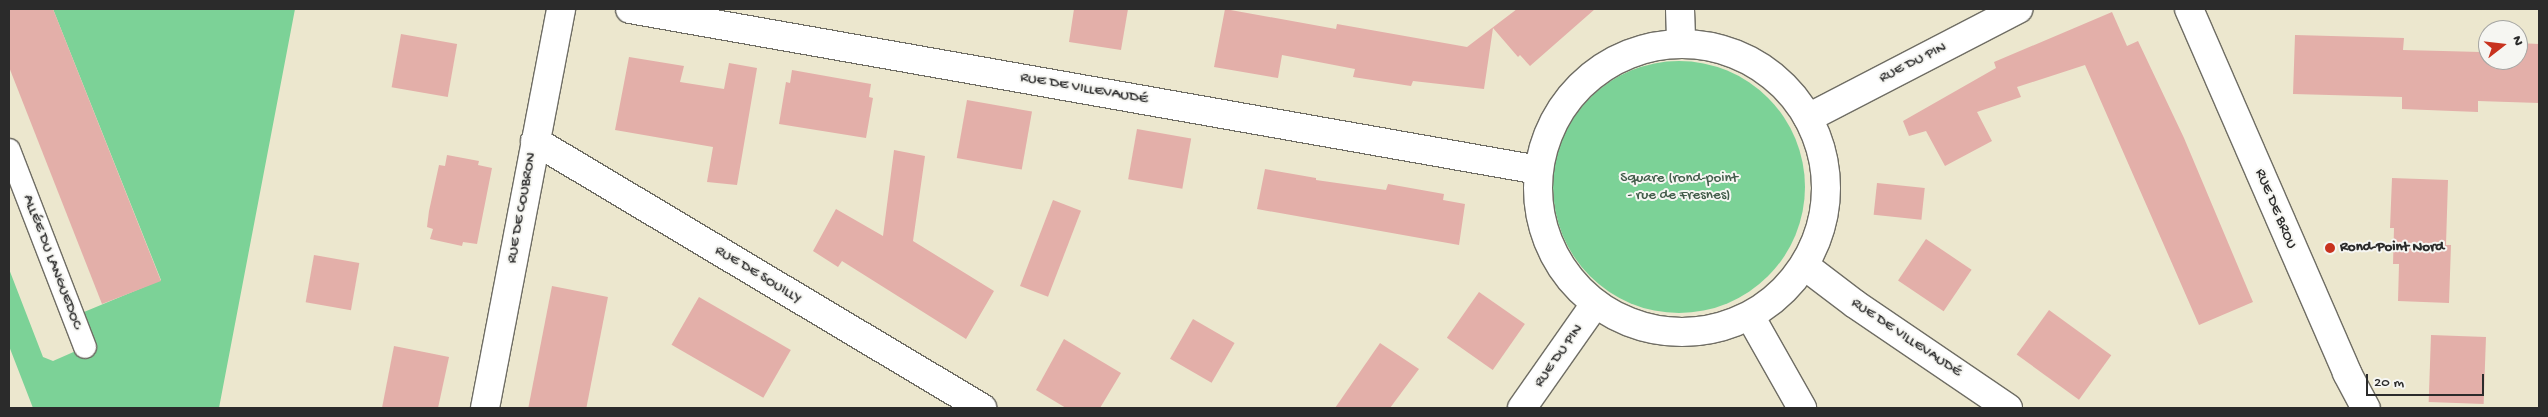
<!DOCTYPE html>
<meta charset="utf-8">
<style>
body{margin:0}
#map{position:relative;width:2548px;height:417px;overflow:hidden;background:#ece7ce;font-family:"Gochi Hand",sans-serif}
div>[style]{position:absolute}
.green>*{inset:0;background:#7cd297}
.round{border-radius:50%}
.building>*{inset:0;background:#e3afa9;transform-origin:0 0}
.roads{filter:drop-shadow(1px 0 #6f6d64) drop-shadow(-1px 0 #6f6d64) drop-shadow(0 1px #6f6d64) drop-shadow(0 -1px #6f6d64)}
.service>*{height:22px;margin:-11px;padding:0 11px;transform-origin:11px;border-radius:11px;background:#fff}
.minor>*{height:28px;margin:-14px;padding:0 14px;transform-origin:14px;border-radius:14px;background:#fff}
.minor>.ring{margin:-14px;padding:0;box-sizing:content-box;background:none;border:28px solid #fff;border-radius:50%}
.dots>*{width:14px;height:14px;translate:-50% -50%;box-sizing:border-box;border:2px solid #f6f6f2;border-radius:50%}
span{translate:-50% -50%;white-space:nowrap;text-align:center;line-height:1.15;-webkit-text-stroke:4px #f6f6f2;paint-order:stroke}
.street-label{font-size:15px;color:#2b2b2b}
.park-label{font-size:15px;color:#435d4b}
.poi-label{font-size:15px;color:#2b2b2b;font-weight:700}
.left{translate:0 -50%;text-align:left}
.frame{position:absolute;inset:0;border:10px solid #2b2b2b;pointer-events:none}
.north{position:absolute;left:2478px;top:20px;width:50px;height:50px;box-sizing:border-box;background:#f6f6f2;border:1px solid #a5a5a2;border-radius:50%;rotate:74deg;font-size:14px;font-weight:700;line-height:20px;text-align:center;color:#2b2b2b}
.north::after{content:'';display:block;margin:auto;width:18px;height:22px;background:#c8321e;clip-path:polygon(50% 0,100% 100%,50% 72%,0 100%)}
.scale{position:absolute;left:2366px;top:374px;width:118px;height:22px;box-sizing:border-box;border:2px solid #2b2b2b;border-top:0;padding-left:6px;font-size:15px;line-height:18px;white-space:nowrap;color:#2b2b2b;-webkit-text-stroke:4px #f6f6f2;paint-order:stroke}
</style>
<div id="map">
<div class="green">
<i style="clip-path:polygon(53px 9px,295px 9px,219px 408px,33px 408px,9px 346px,9px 269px,43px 357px,53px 361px,94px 343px,84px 312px,161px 280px)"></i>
<i class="round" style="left:1553px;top:61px;width:252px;height:252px"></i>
</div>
<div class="building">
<i style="clip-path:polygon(9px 9px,53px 9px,161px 281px,102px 304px,9px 67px)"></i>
<i style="clip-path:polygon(1074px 9px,1128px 9px,1121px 50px,1069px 42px)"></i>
<i style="clip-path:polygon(1225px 9px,1336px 29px,1337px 24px,1467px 47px,1517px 9px,1595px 9px,1530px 66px,1520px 55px,1518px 57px,1493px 28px,1484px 89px,1413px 81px,1411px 86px,1353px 77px,1355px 69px,1282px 55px,1278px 78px,1214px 67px)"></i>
<i style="clip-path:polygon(2112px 12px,2127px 46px,2138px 41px,2184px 138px,2253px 302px,2199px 325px,2085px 65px,2017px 87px,2021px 97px,1977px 112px,1992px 141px,1945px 166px,1926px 131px,1909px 136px,1903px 121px,1996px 68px,1994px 62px)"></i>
<i style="left:401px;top:34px;width:57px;height:54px;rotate:10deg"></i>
<i style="clip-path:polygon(2295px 35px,2404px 38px,2403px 50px,2443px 51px,2480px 52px,2480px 41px,2488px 41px,2488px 60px,2518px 60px,2518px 43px,2539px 44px,2539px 103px,2478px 101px,2478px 112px,2402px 109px,2402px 97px,2293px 94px)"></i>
<i style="clip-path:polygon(629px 57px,684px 66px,680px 82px,724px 89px,729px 63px,757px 68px,737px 185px,707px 182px,713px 147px,615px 130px)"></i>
<i style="clip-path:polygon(792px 70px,871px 84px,869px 97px,873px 98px,866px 138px,779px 124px,786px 82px,790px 83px)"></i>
<i style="left:967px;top:100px;width:66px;height:59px;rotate:10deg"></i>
<i style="left:1137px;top:129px;width:55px;height:51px;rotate:10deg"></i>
<i style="clip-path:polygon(894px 150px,925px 156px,913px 241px,994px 291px,966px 339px,842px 261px,838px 267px,813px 251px,836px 209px,883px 236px)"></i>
<i style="clip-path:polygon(447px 155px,479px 161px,478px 165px,492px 168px,477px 244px,463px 242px,462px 246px,430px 239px,433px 229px,427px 227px,429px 211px,439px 165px,445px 166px)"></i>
<i style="clip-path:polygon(1265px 169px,1316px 178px,1316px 180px,1386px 190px,1388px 184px,1444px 194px,1443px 200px,1465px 204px,1459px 245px,1257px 209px)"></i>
<i style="clip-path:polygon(2392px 178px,2448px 180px,2446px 245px,2451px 245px,2449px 303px,2398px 301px,2399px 264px,2393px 264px,2394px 228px,2390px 228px)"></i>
<i style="left:1877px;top:183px;width:48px;height:32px;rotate:6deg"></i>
<i style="left:1053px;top:200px;width:30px;height:92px;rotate:21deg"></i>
<i style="left:1926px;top:239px;width:55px;height:50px;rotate:34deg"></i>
<i style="left:314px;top:255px;width:46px;height:48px;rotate:10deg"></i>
<i style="left:552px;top:286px;width:57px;height:124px;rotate:11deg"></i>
<i style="left:1479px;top:292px;width:56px;height:56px;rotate:35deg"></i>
<i style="left:699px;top:297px;width:106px;height:55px;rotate:30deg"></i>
<i style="left:2049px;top:310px;width:77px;height:55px;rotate:36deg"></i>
<i style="left:1193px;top:319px;width:48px;height:46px;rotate:30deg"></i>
<i style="left:2431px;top:335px;width:55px;height:67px;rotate:2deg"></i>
<i style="clip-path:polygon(1064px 339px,1121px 373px,1100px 408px,1066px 408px,1036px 390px)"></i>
<i style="clip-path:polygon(1380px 343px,1419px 369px,1390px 408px,1335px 408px)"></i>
<i style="clip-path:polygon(394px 346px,449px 357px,438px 408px,382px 408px)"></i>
</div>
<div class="roads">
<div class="service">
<i style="left:9px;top:150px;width:211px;rotate:68.9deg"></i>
</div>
<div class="minor">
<i style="left:630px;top:9px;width:922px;rotate:10.05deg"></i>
<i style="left:1680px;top:9px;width:34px;rotate:88deg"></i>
<i style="left:2189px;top:9px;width:397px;rotate:66.5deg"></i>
<i style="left:2347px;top:373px;width:40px;rotate:62deg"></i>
<i class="ring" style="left:1538px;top:44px;width:260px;height:260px"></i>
<i style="left:1808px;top:118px;width:237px;rotate:-27.4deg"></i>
<i style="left:535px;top:141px;width:521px;rotate:30.85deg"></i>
<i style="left:1805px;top:266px;width:63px;rotate:37.2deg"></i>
<i style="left:1855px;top:304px;width:185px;rotate:34.2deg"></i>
<i style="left:1750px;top:316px;width:106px;rotate:60.5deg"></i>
<i style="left:485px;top:408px;width:406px;rotate:-79.2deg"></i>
<i style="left:1522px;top:408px;width:127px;rotate:-54.9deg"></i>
</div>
</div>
<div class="dots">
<i style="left:2330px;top:248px;background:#c8321e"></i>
</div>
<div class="street-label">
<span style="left:1913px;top:63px;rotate:-27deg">RUE DU PIN</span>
<span style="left:1084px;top:89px;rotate:10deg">RUE DE VILLEVAUDÉ</span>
<span style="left:522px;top:208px;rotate:-80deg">RUE DE COUBRON</span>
<span style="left:2275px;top:209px;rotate:67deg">RUE DE BROU</span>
<span style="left:52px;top:262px;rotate:69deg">ALLÉE DU LANGUEDOC</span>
<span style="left:758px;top:275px;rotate:31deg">RUE DE SOUILLY</span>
<span style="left:1906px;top:338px;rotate:34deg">RUE DE VILLEVAUDÉ</span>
<span style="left:1559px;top:356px;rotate:-55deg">RUE DU PIN</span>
</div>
<div class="park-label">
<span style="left:1679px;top:187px">Square (rond-point<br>- rue de Fresnes)</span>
</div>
<div class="poi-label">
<span class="left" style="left:2340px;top:248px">Rond-Point Nord</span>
</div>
<div class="frame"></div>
<div class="north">N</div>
<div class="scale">20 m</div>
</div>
